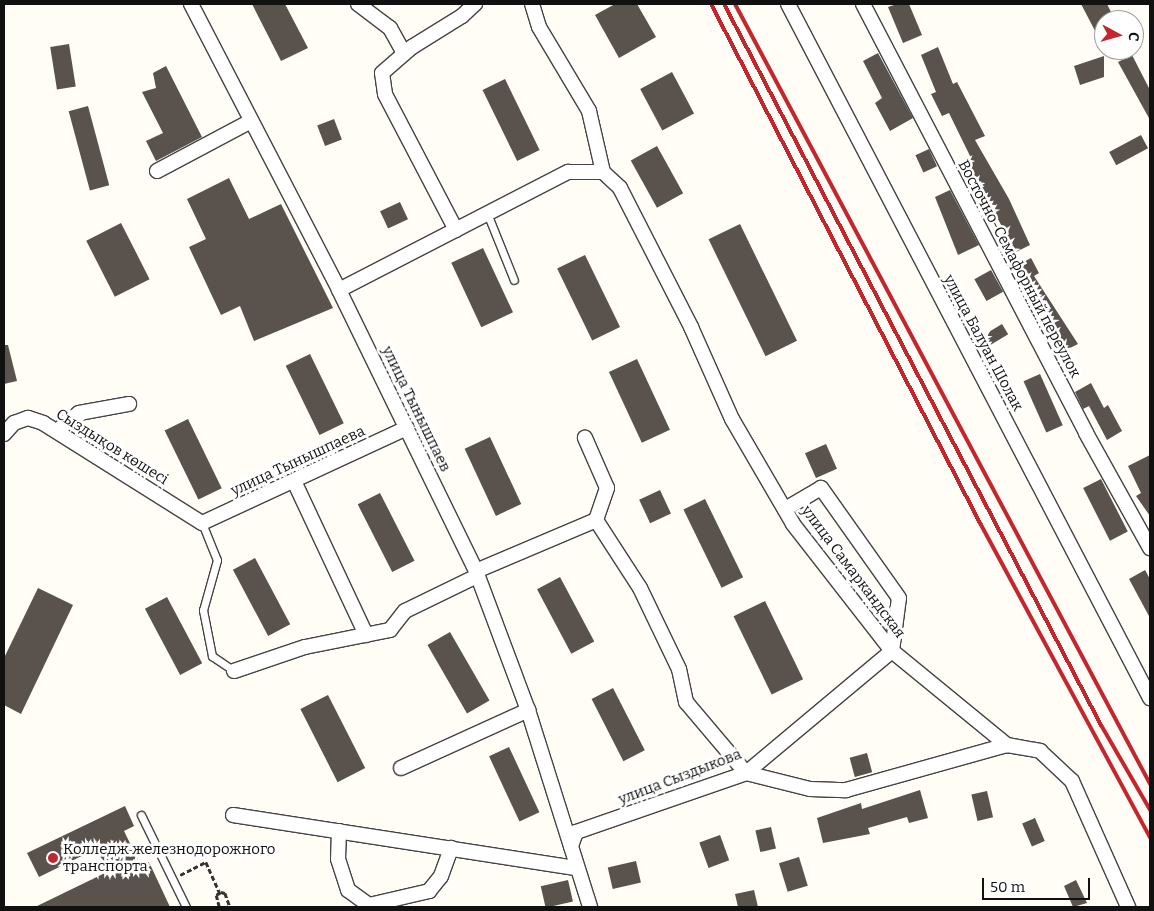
<!DOCTYPE html>
<meta charset="utf-8">
<style>
body{margin:0}
#map{position:relative;width:1154px;height:911px;overflow:hidden;background:#fffdf5;font-family:Bitter,serif}
div>[style]{position:absolute}
.building>*{inset:0;background:#5a524d;transform-origin:0 0}
.path>*{height:2.5px;margin-top:-1.25px;transform-origin:0;background:repeating-linear-gradient(90deg,#333 0 5px,transparent 0 7.5px)}
.roads{filter:drop-shadow(1px 0 #444) drop-shadow(-1px 0 #444) drop-shadow(0 1px #444) drop-shadow(0 -1px #444)}
.lane>*{height:7px;margin:-3.5px;padding:0 3.5px;transform-origin:3.5px;border-radius:3.5px;background:#fff}
.street>*{height:14px;margin:-7px;padding:0 7px;transform-origin:7px;border-radius:7px;background:#fff}
.rail>*{height:4px;margin:-2px;padding:0 2px;transform-origin:2px;border-radius:2px;background:#c4262e}
.dots>*{width:14px;height:14px;translate:-50% -50%;box-sizing:border-box;border:2px solid #fff;border-radius:50%}
span{translate:-50% -50%;white-space:nowrap;text-align:center;line-height:1.15;-webkit-text-stroke:5px #fff;paint-order:stroke}
.street-label{font-size:15px;color:#111}
.poi-label{font-size:15px;color:#111}
.left{translate:0 -50%;text-align:left}
.frame{position:absolute;inset:0;border:5px solid #111;pointer-events:none}
.north{position:absolute;left:1094px;top:10px;width:50px;height:50px;box-sizing:border-box;background:#fff;border:1px solid #a0a0a0;border-radius:50%;rotate:96deg;font-size:14px;font-weight:700;line-height:20px;text-align:center;color:#111}
.north::after{content:'';display:block;margin:auto;width:18px;height:22px;background:#c4262e;clip-path:polygon(50% 0,100% 100%,50% 72%,0 100%)}
.scale{position:absolute;left:982px;top:878px;width:108px;height:22px;box-sizing:border-box;border:2px solid #111;border-top:0;padding-left:6px;font-size:15px;line-height:18px;white-space:nowrap;color:#111;-webkit-text-stroke:4px #fff;paint-order:stroke}
</style>
<div id="map">
<div class="building">
<i style="clip-path:polygon(252px 4px,285px 4px,308px 48px,281px 61px)"></i>
<i style="clip-path:polygon(615px 4px,637px 4px,656px 37px,619px 58px,595px 15px)"></i>
<i style="clip-path:polygon(897px 4px,909px 4px,922px 35px,903px 43px,888px 7px)"></i>
<i style="clip-path:polygon(1081px 4px,1107px 4px,1115px 20px,1104px 20px,1104px 48px)"></i>
<i style="left:69px;top:44px;width:43px;height:19px;rotate:81deg"></i>
<i style="clip-path:polygon(938px 47px,953px 84px,957px 82px,985px 136px,975px 140px,1009px 199px,1030px 245px,1016px 252px,966px 161px,971px 158px,949px 113px,942px 116px,931px 94px,936px 92px,921px 55px)"></i>
<i style="clip-path:polygon(878px 53px,913px 118px,890px 131px,875px 103px,882px 98px,863px 61px)"></i>
<i style="clip-path:polygon(1132px 55px,1150px 90px,1150px 120px,1118px 62px)"></i>
<i style="clip-path:polygon(1104px 56px,1104px 77px,1080px 85px,1074px 66px)"></i>
<i style="clip-path:polygon(166px 66px,202px 137px,156px 161px,146px 141px,163px 133px,142px 92px,156px 88px,153px 73px)"></i>
<i style="left:672px;top:72px;width:47px;height:36px;rotate:62deg"></i>
<i style="left:505px;top:79px;width:79px;height:25px;rotate:64deg"></i>
<i style="left:88px;top:106px;width:82px;height:20px;rotate:75deg"></i>
<i style="left:334px;top:119px;width:22px;height:18px;rotate:69deg"></i>
<i style="left:1141px;top:135px;width:15px;height:36px;rotate:62deg"></i>
<i style="left:657px;top:146px;width:54px;height:30px;rotate:61deg"></i>
<i style="left:929px;top:149px;width:19px;height:15px;rotate:65deg"></i>
<i style="clip-path:polygon(229px 178px,249px 219px,281px 204px,333px 308px,254px 341px,240px 306px,221px 315px,189px 247px,206px 239px,187px 199px)"></i>
<i style="clip-path:polygon(950px 190px,979px 245px,958px 255px,935px 197px)"></i>
<i style="left:400px;top:202px;width:19px;height:22px;rotate:65deg"></i>
<i style="left:121px;top:223px;width:63px;height:39px;rotate:63deg"></i>
<i style="left:740px;top:224px;width:130px;height:35px;rotate:64deg"></i>
<i style="left:483px;top:248px;width:71px;height:35px;rotate:65deg"></i>
<i style="left:585px;top:255px;width:80px;height:31px;rotate:64deg"></i>
<i style="clip-path:polygon(1031px 258px,1039px 273px,1034px 276px,1078px 344px,1060px 353px,1053px 336px,1029px 302px,1035px 297px,1018px 265px)"></i>
<i style="left:991px;top:270px;width:25px;height:19px;rotate:61deg"></i>
<i style="left:1002px;top:324px;width:12px;height:27px;rotate:59deg"></i>
<i style="clip-path:polygon(4px 345px,8px 345px,17px 381px,4px 384px)"></i>
<i style="left:310px;top:354px;width:77px;height:27px;rotate:64deg"></i>
<i style="left:637px;top:359px;width:78px;height:31px;rotate:65deg"></i>
<i style="left:1040px;top:374px;width:56px;height:18px;rotate:66deg"></i>
<i style="clip-path:polygon(1091px 383px,1104px 408px,1108px 405px,1122px 431px,1107px 440px,1089px 406px,1083px 409px,1075px 392px)"></i>
<i style="left:188px;top:419px;width:77px;height:26px;rotate:64deg"></i>
<i style="left:490px;top:437px;width:74px;height:28px;rotate:65deg"></i>
<i style="left:826px;top:444px;width:27px;height:23px;rotate:66deg"></i>
<i style="clip-path:polygon(1150px 455px,1150px 516px,1136px 496px,1141px 493px,1128px 466px)"></i>
<i style="left:1101px;top:479px;width:59px;height:20px;rotate:63deg"></i>
<i style="left:660px;top:490px;width:26px;height:23px;rotate:65deg"></i>
<i style="left:380px;top:493px;width:76px;height:25px;rotate:63deg"></i>
<i style="left:705px;top:499px;width:87px;height:24px;rotate:64deg"></i>
<i style="left:255px;top:558px;width:75px;height:25px;rotate:62deg"></i>
<i style="clip-path:polygon(1145px 570px,1150px 579px,1150px 618px,1129px 579px)"></i>
<i style="left:560px;top:577px;width:73px;height:26px;rotate:62deg"></i>
<i style="clip-path:polygon(38px 588px,73px 605px,21px 714px,4px 705px,4px 658px)"></i>
<i style="left:167px;top:597px;width:75px;height:25px;rotate:62deg"></i>
<i style="left:765px;top:601px;width:87px;height:35px;rotate:64deg"></i>
<i style="left:450px;top:632px;width:79px;height:26px;rotate:60deg"></i>
<i style="left:613px;top:688px;width:70px;height:24px;rotate:63deg"></i>
<i style="left:328px;top:695px;width:82px;height:31px;rotate:63deg"></i>
<i style="left:509px;top:747px;width:72px;height:22px;rotate:65deg"></i>
<i style="left:867px;top:753px;width:20px;height:18px;rotate:75deg"></i>
<i style="clip-path:polygon(920px 790px,928px 818px,909px 823px,907px 817px,868px 828px,870px 834px,823px 843px,817px 818px,861px 803px,862px 809px)"></i>
<i style="left:987px;top:791px;width:27px;height:16px;rotate:77deg"></i>
<i style="clip-path:polygon(125px 806px,134px 826px,124px 831px,141px 866px,149px 862px,170px 907px,35px 907px,107px 872px,96px 849px,39px 877px,27px 853px)"></i>
<i style="left:1035px;top:818px;width:25px;height:14px;rotate:67deg"></i>
<i style="left:771px;top:827px;width:22px;height:16px;rotate:77deg"></i>
<i style="left:720px;top:835px;width:27px;height:22px;rotate:70deg"></i>
<i style="left:799px;top:857px;width:30px;height:21px;rotate:73deg"></i>
<i style="left:636px;top:861px;width:22px;height:29px;rotate:77deg"></i>
<i style="left:568px;top:880px;width:22px;height:28px;rotate:77deg"></i>
<i style="clip-path:polygon(1076px 880px,1087px 903px,1073px 907px,1064px 886px)"></i>
<i style="clip-path:polygon(754px 890px,758px 907px,738px 907px,735px 894px)"></i>
</div>
<div class="path">
<i style="left:180px;top:875px;width:29px;rotate:-27deg"></i>
<i style="left:206px;top:862px;width:34px;rotate:66deg"></i>
<i style="left:219px;top:907px;width:12px;rotate:-104deg"></i>
<i style="left:216px;top:895px;width:6px;rotate:-31deg"></i>
<i style="left:221px;top:892px;width:4px;rotate:14deg"></i>
<i style="left:225px;top:893px;width:15px;rotate:70deg"></i>
</div>
<div class="roads">
<div class="lane">
<i style="left:487px;top:213px;width:72px;rotate:68.1deg"></i>
<i style="left:202px;top:523px;width:40px;rotate:68deg"></i>
<i style="left:217px;top:560px;width:52px;rotate:105.6deg"></i>
<i style="left:203px;top:610px;width:47px;rotate:78.9deg"></i>
<i style="left:212px;top:656px;width:27px;rotate:34deg"></i>
<i style="left:141px;top:815px;width:102px;rotate:63.9deg"></i>
</div>
<div class="street">
<i style="left:191px;top:4px;width:322px;rotate:62.6deg"></i>
<i style="left:339px;top:290px;width:313px;rotate:64deg"></i>
<i style="left:476px;top:571px;width:148px;rotate:69.5deg"></i>
<i style="left:528px;top:710px;width:207px;rotate:72.5deg"></i>
<i style="left:358px;top:4px;width:40px;rotate:37deg"></i>
<i style="left:390px;top:28px;width:29px;rotate:61deg"></i>
<i style="left:532px;top:4px;width:24px;rotate:73deg"></i>
<i style="left:539px;top:27px;width:98px;rotate:59.2deg"></i>
<i style="left:589px;top:111px;width:63px;rotate:77.1deg"></i>
<i style="left:603px;top:172px;width:23px;rotate:43deg"></i>
<i style="left:620px;top:188px;width:156px;rotate:62.9deg"></i>
<i style="left:691px;top:327px;width:101px;rotate:66deg"></i>
<i style="left:732px;top:419px;width:121px;rotate:59.8deg"></i>
<i style="left:793px;top:524px;width:161px;rotate:52.1deg"></i>
<i style="left:892px;top:651px;width:149px;rotate:39.3deg"></i>
<i style="left:1007px;top:745px;width:34px;rotate:10deg"></i>
<i style="left:1040px;top:751px;width:44px;rotate:43.2deg"></i>
<i style="left:1072px;top:781px;width:138px;rotate:66deg"></i>
<i style="left:788px;top:4px;width:783px;rotate:62.45deg"></i>
<i style="left:863px;top:4px;width:483px;rotate:62.5deg"></i>
<i style="left:1086px;top:433px;width:132px;rotate:60.9deg"></i>
<i style="left:157px;top:171px;width:106px;rotate:-28deg"></i>
<i style="left:456px;top:230px;width:153px;rotate:-117.6deg"></i>
<i style="left:385px;top:94px;width:21px;rotate:-98deg"></i>
<i style="left:382px;top:73px;width:40px;rotate:-41deg"></i>
<i style="left:412px;top:47px;width:59px;rotate:-31.8deg"></i>
<i style="left:462px;top:16px;width:18px;rotate:-43deg"></i>
<i style="left:339px;top:290px;width:258px;rotate:-27.3deg"></i>
<i style="left:568px;top:172px;width:35px"></i>
<i style="left:58px;top:430px;width:27px;rotate:-39deg"></i>
<i style="left:79px;top:413px;width:51px;rotate:-10.2deg"></i>
<i style="left:4px;top:434px;width:15px;rotate:-48deg"></i>
<i style="left:14px;top:423px;width:15px;rotate:-20deg"></i>
<i style="left:28px;top:418px;width:16px;rotate:18deg"></i>
<i style="left:43px;top:423px;width:188px;rotate:32.2deg"></i>
<i style="left:202px;top:523px;width:226px;rotate:-24.9deg"></i>
<i style="left:294px;top:481px;width:170px;rotate:64.9deg"></i>
<i style="left:596px;top:520px;width:81px;rotate:57.1deg"></i>
<i style="left:640px;top:588px;width:90px;rotate:64.3deg"></i>
<i style="left:679px;top:669px;width:34px;rotate:78deg"></i>
<i style="left:686px;top:702px;width:93px;rotate:49.8deg"></i>
<i style="left:746px;top:773px;width:66px;rotate:14deg"></i>
<i style="left:810px;top:789px;width:36px;rotate:2deg"></i>
<i style="left:846px;top:790px;width:167px;rotate:-15.6deg"></i>
<i style="left:476px;top:571px;width:130px;rotate:-23deg"></i>
<i style="left:596px;top:520px;width:34px;rotate:-71deg"></i>
<i style="left:607px;top:488px;width:55px;rotate:-113.7deg"></i>
<i style="left:234px;top:671px;width:75px;rotate:-18.7deg"></i>
<i style="left:305px;top:647px;width:87px;rotate:-11.3deg"></i>
<i style="left:390px;top:630px;width:24px;rotate:-52deg"></i>
<i style="left:405px;top:611px;width:80px;rotate:-25.9deg"></i>
<i style="left:401px;top:768px;width:140px;rotate:-24.5deg"></i>
<i style="left:233px;top:815px;width:348px;rotate:8.8deg"></i>
<i style="left:339px;top:831px;width:28px;rotate:92deg"></i>
<i style="left:338px;top:859px;width:33px;rotate:72deg"></i>
<i style="left:348px;top:890px;width:26px;rotate:36deg"></i>
<i style="left:369px;top:905px;width:62px;rotate:-13.1deg"></i>
<i style="left:429px;top:891px;width:19px;rotate:-51deg"></i>
<i style="left:441px;top:876px;width:30px;rotate:-70deg"></i>
<i style="left:571px;top:846px;width:15px;rotate:-70deg"></i>
<i style="left:576px;top:832px;width:180px;rotate:-19.1deg"></i>
<i style="left:746px;top:773px;width:190px;rotate:-39.9deg"></i>
<i style="left:892px;top:651px;width:53px;rotate:-82.5deg"></i>
<i style="left:899px;top:598px;width:135px;rotate:-125.3deg"></i>
<i style="left:821px;top:488px;width:42px;rotate:149.7deg"></i>
</div>
</div>
<div class="rail">
<i style="left:711px;top:4px;width:585px;rotate:62.6deg"></i>
<i style="left:980px;top:523px;width:358px;rotate:61.6deg"></i>
<i style="left:724px;top:4px;width:814px;rotate:62.4deg"></i>
<i style="left:1101px;top:725px;width:98px;rotate:60deg"></i>
<i style="left:735px;top:4px;width:884px;rotate:61.98deg"></i>
</div>
<div class="dots">
<i style="left:53px;top:858px;background:#c4262e"></i>
</div>
<div class="street-label">
<span style="left:1019px;top:269px;rotate:62deg">Восточно-Семафорный переулок</span>
<span style="left:983px;top:343px;rotate:62deg">улица Балуан Шолак</span>
<span style="left:416px;top:409px;rotate:64deg">улица Тынышпаев</span>
<span style="left:112px;top:447px;rotate:32deg">Сыздықов көшесі</span>
<span style="left:298px;top:461px;rotate:-25deg">улица Тынышпаева</span>
<span style="left:853px;top:572px;rotate:53deg">улица Самаркандская</span>
<span style="left:680px;top:777px;rotate:-21deg">улица Сыздыкова</span>
</div>
<div class="poi-label">
<span class="left" style="left:63px;top:858px">Колледж железнодорожного<br>транспорта</span>
</div>
<div class="frame"></div>
<div class="north">С</div>
<div class="scale">50 m</div>
</div>
